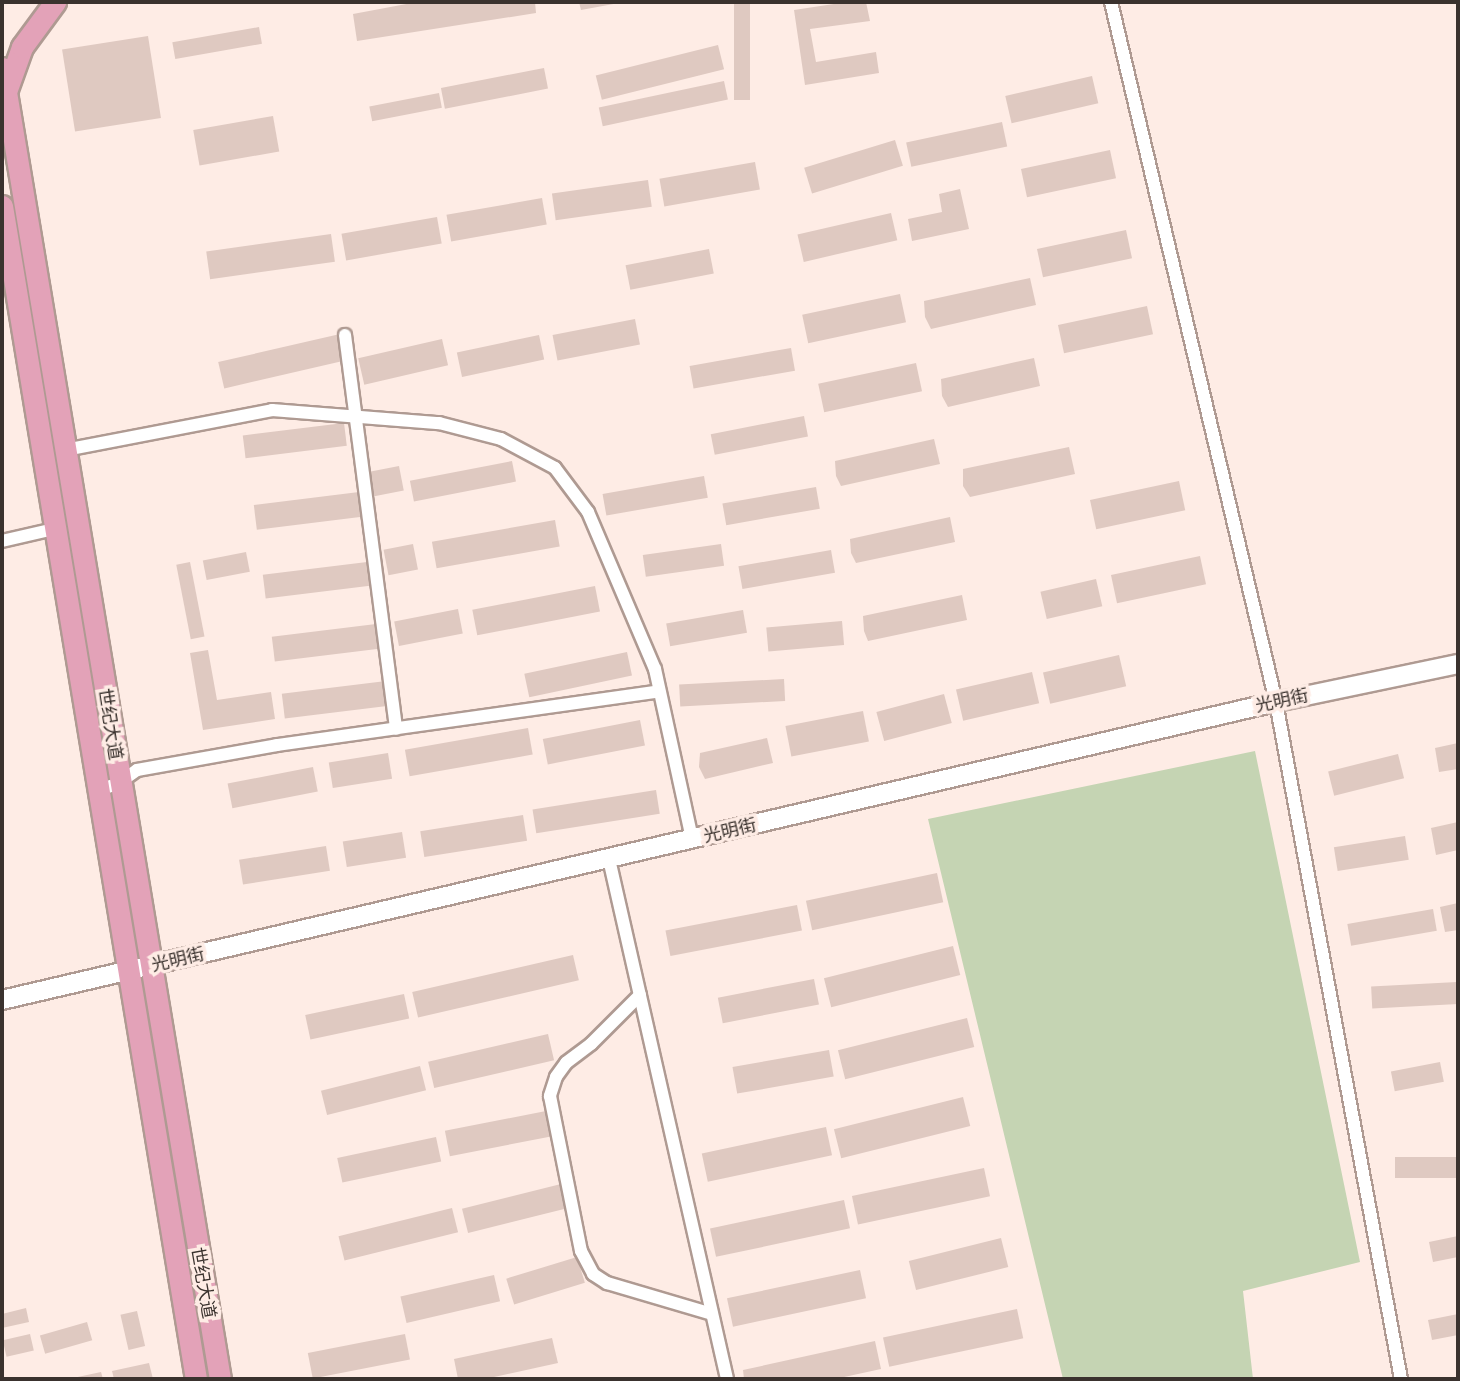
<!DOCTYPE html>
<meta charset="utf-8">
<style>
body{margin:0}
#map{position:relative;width:1460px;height:1381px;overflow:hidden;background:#feece5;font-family:Figtree,"Noto Sans SC",sans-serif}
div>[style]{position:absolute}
.green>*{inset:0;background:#c5d4b3}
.building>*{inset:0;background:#dfc9c1;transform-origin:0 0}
.roads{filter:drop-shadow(2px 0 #af9a92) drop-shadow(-2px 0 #af9a92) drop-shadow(0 2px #af9a92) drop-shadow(0 -2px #af9a92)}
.street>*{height:12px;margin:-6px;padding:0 6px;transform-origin:6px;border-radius:6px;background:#fff}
.secondary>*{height:18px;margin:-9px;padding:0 9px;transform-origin:9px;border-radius:9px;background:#fff}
.primary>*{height:21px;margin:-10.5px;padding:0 10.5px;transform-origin:10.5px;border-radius:10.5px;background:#e3a2b8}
span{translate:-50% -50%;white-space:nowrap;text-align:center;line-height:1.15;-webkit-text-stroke:7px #feece5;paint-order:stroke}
.street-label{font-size:18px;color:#3a322e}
.frame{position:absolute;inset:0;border:4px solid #3a322e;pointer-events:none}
</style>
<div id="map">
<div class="green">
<i style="clip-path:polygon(1255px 751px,1360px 1262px,1243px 1291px,1253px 1379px,1063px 1379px,928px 819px)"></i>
</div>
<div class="building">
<i style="clip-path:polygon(417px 2px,535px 2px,536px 13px,357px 41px,353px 14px)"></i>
<i style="clip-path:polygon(579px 2px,619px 2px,619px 3px,581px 10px)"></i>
<i style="left:734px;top:2px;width:16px;height:98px"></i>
<i style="clip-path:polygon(847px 2px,866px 2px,870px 21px,810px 29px,816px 62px,876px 52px,879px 73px,805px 85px,794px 10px)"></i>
<i style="left:259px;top:27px;width:17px;height:88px;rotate:80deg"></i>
<i style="left:148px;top:36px;width:83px;height:87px;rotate:81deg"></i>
<i style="left:718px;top:45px;width:25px;height:126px;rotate:76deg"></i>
<i style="left:544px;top:68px;width:21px;height:105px;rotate:79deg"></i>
<i style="left:1092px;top:76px;width:28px;height:89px;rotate:77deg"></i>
<i style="left:724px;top:81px;width:19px;height:128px;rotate:78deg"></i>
<i style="left:439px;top:93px;width:15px;height:71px;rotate:79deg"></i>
<i style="left:273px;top:116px;width:36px;height:81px;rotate:80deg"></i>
<i style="left:1002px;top:122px;width:25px;height:98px;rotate:78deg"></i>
<i style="left:895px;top:140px;width:27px;height:95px;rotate:73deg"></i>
<i style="left:1110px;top:150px;width:29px;height:91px;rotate:78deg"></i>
<i style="left:755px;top:162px;width:28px;height:97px;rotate:80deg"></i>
<i style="left:648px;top:180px;width:27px;height:97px;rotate:82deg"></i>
<i style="clip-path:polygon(960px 189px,969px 229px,912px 241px,908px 219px,942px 212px,939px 194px)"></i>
<i style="left:542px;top:198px;width:27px;height:97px;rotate:80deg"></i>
<i style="left:891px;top:213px;width:28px;height:96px;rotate:77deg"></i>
<i style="left:437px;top:217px;width:27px;height:97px;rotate:80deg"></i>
<i style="left:1126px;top:230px;width:29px;height:91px;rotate:78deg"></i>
<i style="left:331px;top:234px;width:28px;height:126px;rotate:82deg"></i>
<i style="left:709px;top:249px;width:25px;height:85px;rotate:79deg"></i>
<i style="clip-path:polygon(1030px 278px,1036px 305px,931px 329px,925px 317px,924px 301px)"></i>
<i style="left:900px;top:294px;width:29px;height:100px;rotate:78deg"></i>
<i style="left:1147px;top:306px;width:29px;height:91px;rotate:78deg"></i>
<i style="left:635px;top:319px;width:26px;height:84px;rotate:79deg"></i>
<i style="left:340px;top:334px;width:27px;height:125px;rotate:77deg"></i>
<i style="left:539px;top:335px;width:25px;height:84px;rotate:78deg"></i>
<i style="left:442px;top:339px;width:27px;height:86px;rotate:77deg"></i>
<i style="left:791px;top:348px;width:23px;height:103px;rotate:80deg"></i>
<i style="clip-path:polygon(1034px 358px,1040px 386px,948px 407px,942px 396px,941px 379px)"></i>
<i style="left:916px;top:363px;width:29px;height:100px;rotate:78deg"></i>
<i style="left:804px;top:416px;width:21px;height:95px;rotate:79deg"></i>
<i style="left:344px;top:423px;width:23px;height:102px;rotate:83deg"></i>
<i style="clip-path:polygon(934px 439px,940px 464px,841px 486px,836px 476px,835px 461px)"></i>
<i style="clip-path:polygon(1069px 447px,1075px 474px,970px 497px,963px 486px,963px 469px)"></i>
<i style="left:512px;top:461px;width:21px;height:104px;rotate:79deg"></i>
<i style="left:399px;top:466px;width:25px;height:30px;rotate:79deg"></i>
<i style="left:704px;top:476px;width:22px;height:103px;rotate:80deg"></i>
<i style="left:1179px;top:481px;width:30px;height:91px;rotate:78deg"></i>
<i style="left:816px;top:487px;width:22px;height:95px;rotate:80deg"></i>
<i style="left:359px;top:492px;width:25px;height:106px;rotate:83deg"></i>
<i style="clip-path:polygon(950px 517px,955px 542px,856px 563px,851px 553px,850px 539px)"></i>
<i style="left:555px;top:520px;width:27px;height:125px;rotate:80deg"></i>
<i style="left:413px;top:544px;width:26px;height:30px;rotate:79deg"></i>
<i style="left:721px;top:544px;width:22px;height:79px;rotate:82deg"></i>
<i style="left:831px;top:550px;width:23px;height:94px;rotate:80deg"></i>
<i style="left:246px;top:552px;width:20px;height:44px;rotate:79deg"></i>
<i style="left:1200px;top:556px;width:29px;height:91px;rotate:78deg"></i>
<i style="left:190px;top:562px;width:76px;height:14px;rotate:79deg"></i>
<i style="left:367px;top:562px;width:24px;height:105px;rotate:83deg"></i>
<i style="left:1096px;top:579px;width:28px;height:57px;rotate:77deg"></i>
<i style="left:595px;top:586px;width:26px;height:125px;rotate:79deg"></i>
<i style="clip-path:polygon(962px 595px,967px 620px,868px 641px,864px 631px,863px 616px)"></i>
<i style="left:458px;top:609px;width:25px;height:65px;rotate:79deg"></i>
<i style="left:743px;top:610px;width:23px;height:78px;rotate:80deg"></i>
<i style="left:842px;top:621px;width:24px;height:76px;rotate:85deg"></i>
<i style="left:376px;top:624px;width:25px;height:105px;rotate:83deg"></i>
<i style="clip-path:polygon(208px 650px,217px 700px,271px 692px,275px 719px,203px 730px,190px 653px)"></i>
<i style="left:627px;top:652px;width:24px;height:105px;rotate:78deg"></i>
<i style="left:1119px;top:655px;width:32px;height:78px;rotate:77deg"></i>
<i style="left:1032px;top:672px;width:32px;height:78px;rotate:77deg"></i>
<i style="left:784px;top:679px;width:22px;height:105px;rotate:87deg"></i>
<i style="left:386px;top:681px;width:25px;height:105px;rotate:83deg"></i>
<i style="left:944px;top:694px;width:30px;height:70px;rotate:75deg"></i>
<i style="left:863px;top:711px;width:31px;height:79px;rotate:79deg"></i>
<i style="left:640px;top:720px;width:26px;height:99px;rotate:79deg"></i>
<i style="left:528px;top:728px;width:27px;height:125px;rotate:80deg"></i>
<i style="clip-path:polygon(767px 738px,773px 763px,705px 779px,699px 767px,700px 753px)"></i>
<i style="clip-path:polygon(1458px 743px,1458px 769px,1439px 772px,1435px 748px)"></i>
<i style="left:388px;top:753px;width:26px;height:60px;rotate:81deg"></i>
<i style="left:1398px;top:754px;width:25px;height:72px;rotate:76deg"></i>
<i style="left:313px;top:767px;width:25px;height:87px;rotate:79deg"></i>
<i style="left:656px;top:790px;width:24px;height:125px;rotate:81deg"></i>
<i style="left:523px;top:815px;width:26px;height:104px;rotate:81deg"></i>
<i style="clip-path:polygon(1458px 822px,1458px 850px,1436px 855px,1431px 828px)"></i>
<i style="left:402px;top:832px;width:26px;height:60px;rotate:81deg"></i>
<i style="left:1405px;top:836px;width:24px;height:72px;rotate:81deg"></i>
<i style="left:326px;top:846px;width:25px;height:88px;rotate:81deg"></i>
<i style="left:937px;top:873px;width:30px;height:134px;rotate:78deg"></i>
<i style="clip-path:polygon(1458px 903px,1458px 930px,1445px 932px,1440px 907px)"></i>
<i style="left:797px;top:905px;width:26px;height:134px;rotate:79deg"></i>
<i style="left:1433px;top:909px;width:22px;height:87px;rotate:80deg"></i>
<i style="left:953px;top:946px;width:30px;height:133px;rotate:76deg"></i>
<i style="left:573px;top:955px;width:26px;height:165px;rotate:77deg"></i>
<i style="left:814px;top:979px;width:26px;height:98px;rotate:79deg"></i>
<i style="left:1457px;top:982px;width:22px;height:86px;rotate:87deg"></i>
<i style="left:404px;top:994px;width:25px;height:101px;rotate:78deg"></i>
<i style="left:967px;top:1018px;width:30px;height:133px;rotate:76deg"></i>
<i style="left:548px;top:1034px;width:27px;height:123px;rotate:77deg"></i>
<i style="left:829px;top:1050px;width:27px;height:98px;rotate:80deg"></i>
<i style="left:1440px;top:1062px;width:20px;height:50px;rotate:79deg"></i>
<i style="left:420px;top:1066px;width:25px;height:102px;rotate:76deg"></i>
<i style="left:963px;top:1097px;width:30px;height:133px;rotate:76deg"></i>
<i style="left:546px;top:1111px;width:26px;height:103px;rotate:79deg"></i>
<i style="left:826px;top:1127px;width:29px;height:127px;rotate:78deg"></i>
<i style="left:436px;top:1137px;width:25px;height:101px;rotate:78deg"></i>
<i style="left:1458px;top:1157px;width:21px;height:63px;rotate:90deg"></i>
<i style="left:984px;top:1168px;width:29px;height:135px;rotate:78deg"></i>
<i style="left:561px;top:1184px;width:25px;height:102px;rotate:76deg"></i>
<i style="left:844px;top:1200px;width:29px;height:137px;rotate:78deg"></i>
<i style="left:452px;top:1208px;width:25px;height:117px;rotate:76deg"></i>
<i style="clip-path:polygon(1458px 1236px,1458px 1257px,1433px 1262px,1429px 1242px)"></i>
<i style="left:1001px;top:1238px;width:30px;height:95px;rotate:76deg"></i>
<i style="left:577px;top:1257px;width:27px;height:74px;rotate:73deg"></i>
<i style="left:860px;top:1270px;width:29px;height:136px;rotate:78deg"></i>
<i style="left:494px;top:1275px;width:27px;height:96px;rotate:77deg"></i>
<i style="clip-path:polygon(26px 1308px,29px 1322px,2px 1328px,2px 1314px)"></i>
<i style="left:1017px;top:1309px;width:30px;height:137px;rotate:78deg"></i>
<i style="left:137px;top:1311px;width:36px;height:17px;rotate:77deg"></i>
<i style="clip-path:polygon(1458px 1314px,1458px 1335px,1432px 1340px,1428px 1320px)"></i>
<i style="left:87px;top:1322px;width:19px;height:49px;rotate:74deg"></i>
<i style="left:30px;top:1334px;width:17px;height:28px;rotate:77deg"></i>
<i style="left:405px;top:1334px;width:26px;height:99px;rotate:79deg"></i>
<i style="clip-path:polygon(552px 1338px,558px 1363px,485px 1379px,458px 1379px,454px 1359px)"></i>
<i style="clip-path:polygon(875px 1341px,881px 1369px,835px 1379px,744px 1379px,743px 1370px)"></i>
<i style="clip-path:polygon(149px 1363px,153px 1379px,114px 1379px,112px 1371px)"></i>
<i style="clip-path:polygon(101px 1372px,103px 1379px,73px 1379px,73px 1378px)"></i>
</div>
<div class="roads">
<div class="street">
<i style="left:1111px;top:2px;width:719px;rotate:76.74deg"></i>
<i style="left:1276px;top:702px;width:688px;rotate:79.54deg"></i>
<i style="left:345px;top:335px;width:397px;rotate:82.6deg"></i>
<i style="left:65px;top:450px;width:211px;rotate:-10.9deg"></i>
<i style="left:272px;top:410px;width:168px;rotate:4.5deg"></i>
<i style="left:439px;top:423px;width:64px;rotate:14.5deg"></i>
<i style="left:501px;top:439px;width:61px;rotate:28.2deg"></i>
<i style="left:555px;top:468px;width:55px;rotate:53.1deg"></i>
<i style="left:588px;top:512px;width:171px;rotate:66.9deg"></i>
<i style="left:655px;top:669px;width:174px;rotate:77.7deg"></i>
<i style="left:2px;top:541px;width:53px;rotate:-13deg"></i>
<i style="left:97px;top:791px;width:23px;rotate:-20deg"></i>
<i style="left:119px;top:783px;width:22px;rotate:-36deg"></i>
<i style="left:137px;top:770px;width:142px;rotate:-10.1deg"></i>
<i style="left:277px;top:745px;width:386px;rotate:-8deg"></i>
<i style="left:609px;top:859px;width:533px;rotate:77.21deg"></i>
<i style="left:640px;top:995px;width:69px;rotate:135deg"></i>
<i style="left:591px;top:1044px;width:31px;rotate:143deg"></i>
<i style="left:566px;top:1063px;width:17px;rotate:126deg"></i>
<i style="left:556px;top:1077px;width:20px;rotate:108deg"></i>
<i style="left:550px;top:1096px;width:158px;rotate:78.7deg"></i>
<i style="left:581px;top:1251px;width:26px;rotate:62deg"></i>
<i style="left:593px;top:1274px;width:17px;rotate:33deg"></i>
<i style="left:607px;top:1283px;width:109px;rotate:16.4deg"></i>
</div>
<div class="secondary">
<i style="left:2px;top:1000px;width:1308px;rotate:-13.17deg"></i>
<i style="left:1276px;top:702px;width:186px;rotate:-11.8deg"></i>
</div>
<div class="primary">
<i style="left:2px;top:68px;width:1329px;rotate:80.56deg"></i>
<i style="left:7px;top:89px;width:45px;rotate:-70.3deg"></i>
<i style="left:22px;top:47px;width:56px;rotate:-53.7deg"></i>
<i style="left:2px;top:206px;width:1189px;rotate:80.61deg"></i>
</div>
</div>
<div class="street-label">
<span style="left:1282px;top:701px;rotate:-12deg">光明街</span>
<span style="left:110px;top:724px;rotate:81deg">世纪大道</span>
<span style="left:730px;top:831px;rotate:-13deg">光明街</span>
<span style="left:178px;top:960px;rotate:-13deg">光明街</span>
<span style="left:203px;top:1283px;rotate:80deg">世纪大道</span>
</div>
<div class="frame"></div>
</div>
